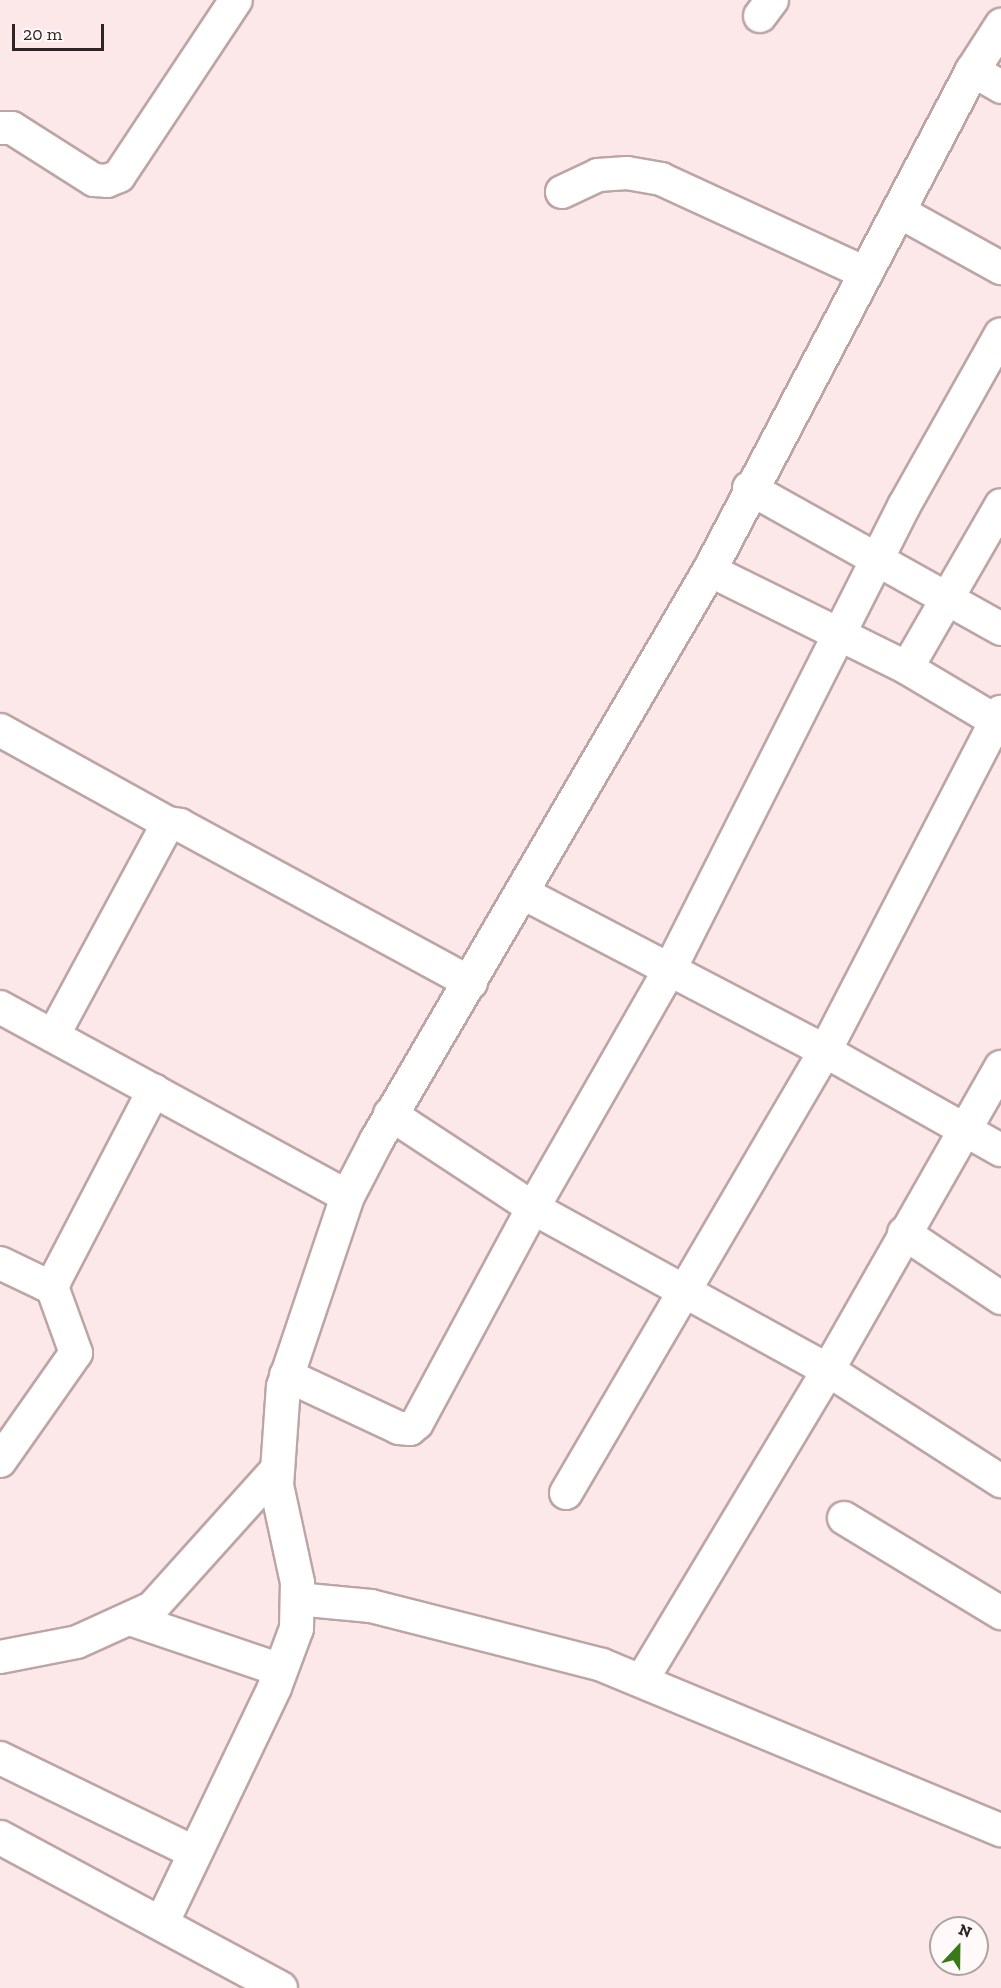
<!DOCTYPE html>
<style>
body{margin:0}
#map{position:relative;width:1001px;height:1988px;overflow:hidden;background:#fce8e8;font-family:"Zilla Slab",serif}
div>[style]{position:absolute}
.roads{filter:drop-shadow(2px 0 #bda5a6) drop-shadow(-2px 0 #bda5a6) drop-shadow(0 2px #bda5a6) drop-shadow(0 -2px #bda5a6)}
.minor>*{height:32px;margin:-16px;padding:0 16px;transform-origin:16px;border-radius:16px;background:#fff}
.tertiary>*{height:33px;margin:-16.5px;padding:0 16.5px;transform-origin:16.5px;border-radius:16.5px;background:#fff}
.primary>*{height:33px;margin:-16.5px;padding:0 16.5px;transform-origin:16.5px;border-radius:16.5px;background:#fff}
span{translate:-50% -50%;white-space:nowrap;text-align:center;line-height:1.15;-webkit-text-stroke:5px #fff9f9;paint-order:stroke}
.north{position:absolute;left:929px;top:1916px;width:60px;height:60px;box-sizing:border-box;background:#fff9f9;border:2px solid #aba4a4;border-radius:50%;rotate:22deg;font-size:16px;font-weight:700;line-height:24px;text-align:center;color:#2d2424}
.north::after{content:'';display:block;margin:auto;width:21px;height:27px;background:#387a1a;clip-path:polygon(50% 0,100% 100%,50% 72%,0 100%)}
.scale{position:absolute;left:12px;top:24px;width:92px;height:27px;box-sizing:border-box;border:3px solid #2d2424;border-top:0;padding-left:8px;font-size:18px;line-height:21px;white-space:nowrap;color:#2d2424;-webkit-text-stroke:4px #fff9f9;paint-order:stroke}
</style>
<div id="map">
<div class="roads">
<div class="minor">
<i style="left:760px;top:16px;width:20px;rotate:-53deg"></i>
<i style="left:972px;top:70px;width:34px;rotate:30deg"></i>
<i style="left:0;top:128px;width:12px"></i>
<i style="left:12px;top:128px;width:97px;rotate:32.4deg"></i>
<i style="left:94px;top:180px;width:13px;rotate:4deg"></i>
<i style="left:107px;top:181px;width:13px;rotate:-23deg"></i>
<i style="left:119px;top:176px;width:211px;rotate:-56.4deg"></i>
<i style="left:562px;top:192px;width:40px;rotate:-25deg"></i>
<i style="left:598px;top:175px;width:29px;rotate:-4deg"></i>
<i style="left:627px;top:173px;width:35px;rotate:10deg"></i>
<i style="left:661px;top:179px;width:225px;rotate:24.7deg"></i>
<i style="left:898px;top:211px;width:118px;rotate:29deg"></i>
<i style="left:749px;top:488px;width:289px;rotate:29.2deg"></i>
<i style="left:709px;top:570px;width:221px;rotate:26.3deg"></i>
<i style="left:907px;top:668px;width:109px;rotate:30.8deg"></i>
<i style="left:907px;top:668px;width:188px;rotate:-60deg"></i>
<i style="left:0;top:730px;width:192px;rotate:29deg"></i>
<i style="left:523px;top:893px;width:341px;rotate:27.6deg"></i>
<i style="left:825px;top:1051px;width:202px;rotate:29.4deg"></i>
<i style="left:0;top:1007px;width:395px;rotate:28.6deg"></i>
<i style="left:53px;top:1036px;width:242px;rotate:-61.6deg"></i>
<i style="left:168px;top:823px;width:12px;rotate:9deg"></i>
<i style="left:180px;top:825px;width:331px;rotate:28.5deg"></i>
<i style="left:390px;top:1114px;width:171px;rotate:33.3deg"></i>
<i style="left:533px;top:1208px;width:337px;rotate:28.8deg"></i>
<i style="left:828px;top:1370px;width:206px;rotate:32.7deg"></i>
<i style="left:904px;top:1233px;width:117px;rotate:33.8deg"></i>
<i style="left:0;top:1263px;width:49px;rotate:25.5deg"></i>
<i style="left:44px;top:1284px;width:12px;rotate:-20deg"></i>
<i style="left:55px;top:1280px;width:214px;rotate:-62.5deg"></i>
<i style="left:286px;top:1375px;width:125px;rotate:25.1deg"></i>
<i style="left:399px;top:1428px;width:11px;rotate:5deg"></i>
<i style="left:410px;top:1429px;width:9px;rotate:-41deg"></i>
<i style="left:417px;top:1423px;width:244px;rotate:-61.7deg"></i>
<i style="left:533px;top:1208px;width:275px;rotate:-60.2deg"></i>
<i style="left:670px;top:969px;width:519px;rotate:-63.19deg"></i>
<i style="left:904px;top:506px;width:197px;rotate:-60.6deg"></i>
<i style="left:0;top:1461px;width:132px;rotate:-54.9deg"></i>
<i style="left:76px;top:1353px;width:73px;rotate:-109.9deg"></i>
<i style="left:566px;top:1493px;width:512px;rotate:-59.63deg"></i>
<i style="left:825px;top:1051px;width:382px;rotate:-62.6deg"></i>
<i style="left:844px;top:1518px;width:184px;rotate:31.2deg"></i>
<i style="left:297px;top:1599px;width:74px;rotate:5.4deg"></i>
<i style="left:371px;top:1606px;width:238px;rotate:14.3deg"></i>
<i style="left:602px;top:1665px;width:432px;rotate:22.5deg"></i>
<i style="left:130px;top:1619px;width:159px;rotate:18.7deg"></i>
<i style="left:0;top:1657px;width:78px;rotate:-11deg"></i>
<i style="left:77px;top:1642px;width:82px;rotate:-24.4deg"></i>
<i style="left:152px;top:1608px;width:187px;rotate:-48deg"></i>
<i style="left:642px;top:1680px;width:362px;rotate:-59deg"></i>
<i style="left:828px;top:1370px;width:349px;rotate:-60.3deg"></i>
<i style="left:0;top:1758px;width:216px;rotate:25.9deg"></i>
</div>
<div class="tertiary">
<i style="left:162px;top:1921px;width:259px;rotate:-64.4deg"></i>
<i style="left:274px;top:1687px;width:63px;rotate:-69.6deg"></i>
<i style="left:296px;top:1628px;width:46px;rotate:-88.8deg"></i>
<i style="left:297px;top:1582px;width:99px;rotate:-102.2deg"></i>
<i style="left:276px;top:1485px;width:99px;rotate:-86deg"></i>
<i style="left:283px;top:1386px;width:200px;rotate:-71.4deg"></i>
<i style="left:347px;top:1196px;width:63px;rotate:-62.6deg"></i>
<i style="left:376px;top:1140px;width:660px;rotate:-59.71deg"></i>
<i style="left:709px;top:570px;width:565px;rotate:-62.26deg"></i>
<i style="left:972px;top:70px;width:54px;rotate:-57.2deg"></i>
</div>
<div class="primary">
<i style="left:0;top:1837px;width:318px;rotate:28.3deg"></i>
</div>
</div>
<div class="north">N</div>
<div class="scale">20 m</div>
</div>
